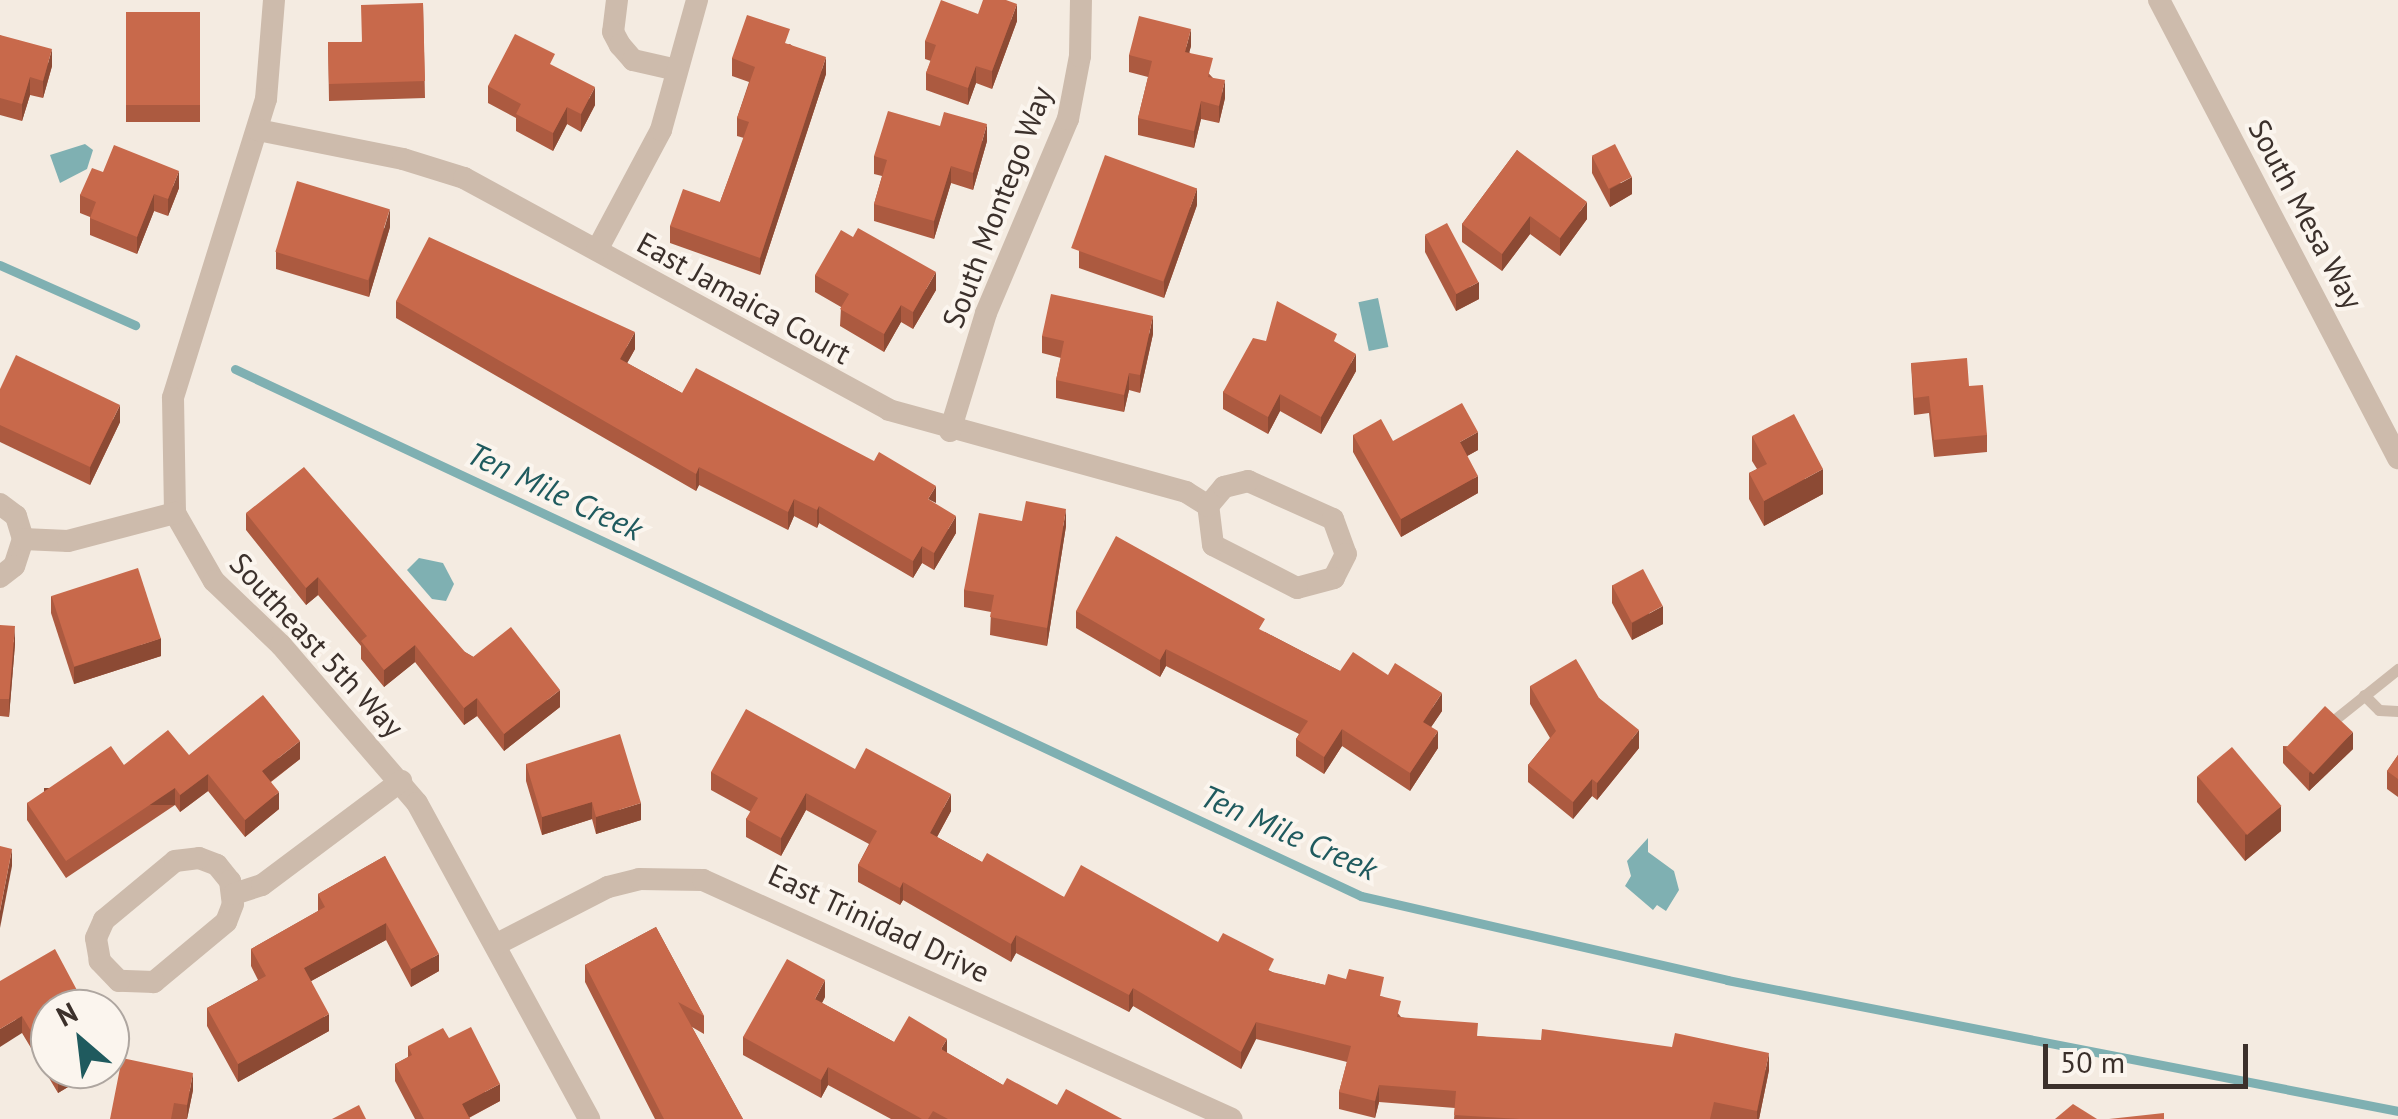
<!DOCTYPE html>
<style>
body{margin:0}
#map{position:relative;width:2398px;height:1119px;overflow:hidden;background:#f4ebe1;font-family:"PT Sans",sans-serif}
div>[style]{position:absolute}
.water>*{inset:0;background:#7fb0b2;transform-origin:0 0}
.stream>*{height:9px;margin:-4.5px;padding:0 4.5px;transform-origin:4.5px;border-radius:4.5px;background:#7fb0b2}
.service>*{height:11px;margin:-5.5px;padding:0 5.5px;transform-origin:5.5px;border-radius:5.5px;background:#cdbbac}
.minor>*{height:22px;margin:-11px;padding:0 11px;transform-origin:11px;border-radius:11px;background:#cdbbac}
.wall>*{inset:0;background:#ac5a40;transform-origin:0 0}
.shaded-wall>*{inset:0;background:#8c4a34;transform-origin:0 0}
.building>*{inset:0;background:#c8694b;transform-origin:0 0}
span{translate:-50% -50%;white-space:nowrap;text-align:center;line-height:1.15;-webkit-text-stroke:8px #fbf5ee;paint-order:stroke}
.street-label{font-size:30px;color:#3b302b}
.water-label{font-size:32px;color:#1f5a5e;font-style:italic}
.north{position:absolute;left:30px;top:989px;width:100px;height:100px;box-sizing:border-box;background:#fbf5ee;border:2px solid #aea6a0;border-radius:50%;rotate:332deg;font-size:28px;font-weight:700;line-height:40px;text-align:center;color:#3b302b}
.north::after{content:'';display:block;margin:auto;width:35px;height:45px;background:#1f5a5e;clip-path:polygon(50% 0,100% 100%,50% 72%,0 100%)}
.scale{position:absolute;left:2043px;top:1044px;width:205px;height:45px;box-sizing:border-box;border:5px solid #3b302b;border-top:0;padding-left:12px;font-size:30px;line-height:35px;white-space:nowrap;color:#3b302b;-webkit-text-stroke:8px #fbf5ee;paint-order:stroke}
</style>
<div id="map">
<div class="water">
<i style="clip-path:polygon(85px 144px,93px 150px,87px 169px,60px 183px,50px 155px)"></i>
<i style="left:1378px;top:298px;width:50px;height:20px;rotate:78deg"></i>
<i style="clip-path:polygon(419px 558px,443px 563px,454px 584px,446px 601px,432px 599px,407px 570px)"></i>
<i style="clip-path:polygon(1648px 838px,1648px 852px,1674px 871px,1679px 890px,1666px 911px,1657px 905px,1653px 910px,1625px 886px,1631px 876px,1627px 861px)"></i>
</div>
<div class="stream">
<i style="left:0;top:265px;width:148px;rotate:24deg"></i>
<i style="left:235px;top:369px;width:1243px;rotate:25.08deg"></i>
<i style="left:1361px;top:896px;width:376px;rotate:12.9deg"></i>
<i style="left:1727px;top:980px;width:684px;rotate:11.05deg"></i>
</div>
<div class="service">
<i style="left:2364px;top:695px;width:21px;rotate:45deg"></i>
<i style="left:2379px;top:710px;width:19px;rotate:3deg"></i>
<i style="left:2334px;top:720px;width:82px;rotate:-38.6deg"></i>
</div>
<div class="minor">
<i style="left:274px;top:0;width:99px;rotate:94.6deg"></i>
<i style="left:266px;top:99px;width:313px;rotate:107.3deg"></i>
<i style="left:173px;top:398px;width:115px;rotate:89deg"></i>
<i style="left:175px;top:513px;width:78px;rotate:60.2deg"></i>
<i style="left:214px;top:581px;width:93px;rotate:43.7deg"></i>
<i style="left:281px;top:645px;width:208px;rotate:49.3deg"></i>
<i style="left:417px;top:803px;width:360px;rotate:61.4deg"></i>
<i style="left:617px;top:0;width:32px;rotate:97deg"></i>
<i style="left:613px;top:32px;width:15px;rotate:62deg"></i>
<i style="left:620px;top:45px;width:20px;rotate:49deg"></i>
<i style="left:633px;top:60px;width:45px;rotate:12.8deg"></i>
<i style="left:2159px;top:0;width:517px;rotate:62.44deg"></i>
<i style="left:258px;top:130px;width:148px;rotate:11.3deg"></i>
<i style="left:403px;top:159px;width:64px;rotate:17.3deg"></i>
<i style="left:464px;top:178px;width:484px;rotate:28.6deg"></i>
<i style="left:889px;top:410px;width:308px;rotate:15.4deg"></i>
<i style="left:1186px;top:492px;width:26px;rotate:32deg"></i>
<i style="left:597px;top:250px;width:136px;rotate:-61.9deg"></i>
<i style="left:661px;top:130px;width:135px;rotate:-74.5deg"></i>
<i style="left:950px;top:431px;width:123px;rotate:-73deg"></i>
<i style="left:986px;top:313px;width:211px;rotate:-67.1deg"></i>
<i style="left:1068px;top:119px;width:64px;rotate:-79.2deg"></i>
<i style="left:1080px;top:56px;width:56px;rotate:-89deg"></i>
<i style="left:1248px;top:481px;width:93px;rotate:24.1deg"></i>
<i style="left:1333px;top:519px;width:37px;rotate:70deg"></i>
<i style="left:1346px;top:554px;width:27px;rotate:117deg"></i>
<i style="left:1334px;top:578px;width:38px;rotate:165deg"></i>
<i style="left:1297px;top:588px;width:94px;rotate:-152.9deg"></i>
<i style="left:1213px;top:545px;width:39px;rotate:-97deg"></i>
<i style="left:1208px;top:506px;width:25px;rotate:-50deg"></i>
<i style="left:1224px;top:487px;width:25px;rotate:-14deg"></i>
<i style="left:0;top:504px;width:20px;rotate:37deg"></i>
<i style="left:16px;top:516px;width:24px;rotate:73deg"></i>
<i style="left:23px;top:539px;width:28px;rotate:108deg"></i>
<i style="left:14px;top:566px;width:18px;rotate:142deg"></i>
<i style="left:23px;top:539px;width:45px;rotate:2.5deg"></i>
<i style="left:68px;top:541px;width:111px;rotate:-14.7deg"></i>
<i style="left:199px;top:858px;width:19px;rotate:21deg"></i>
<i style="left:217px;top:865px;width:21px;rotate:51deg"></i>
<i style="left:230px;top:881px;width:23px;rotate:83deg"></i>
<i style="left:233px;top:904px;width:19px;rotate:111deg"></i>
<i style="left:226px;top:922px;width:94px;rotate:140.2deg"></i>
<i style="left:154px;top:982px;width:35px;rotate:-178deg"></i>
<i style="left:119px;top:981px;width:28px;rotate:-134deg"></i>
<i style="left:100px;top:961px;width:23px;rotate:-100deg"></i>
<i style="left:96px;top:938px;width:20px;rotate:-66deg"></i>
<i style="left:104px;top:920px;width:92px;rotate:-39.7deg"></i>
<i style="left:175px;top:861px;width:24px;rotate:-7deg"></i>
<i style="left:234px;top:894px;width:29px;rotate:-18deg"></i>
<i style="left:262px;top:885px;width:174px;rotate:-36.8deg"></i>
<i style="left:495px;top:945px;width:127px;rotate:-27.2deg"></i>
<i style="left:608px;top:887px;width:32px;rotate:-14deg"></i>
<i style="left:639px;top:879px;width:64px;rotate:0.9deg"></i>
<i style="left:703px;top:880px;width:580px;rotate:24.31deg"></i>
</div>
<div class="wall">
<i style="clip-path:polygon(423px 3px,425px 98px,329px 101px,328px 42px,361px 42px)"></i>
<i style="left:200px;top:12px;width:110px;height:74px;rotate:90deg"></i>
<i style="clip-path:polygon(978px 14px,1017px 21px,992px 89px,976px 83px,968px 105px,926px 90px,926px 73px,931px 61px,925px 59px,925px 41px)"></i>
<i style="clip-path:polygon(0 35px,52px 66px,43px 98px,30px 95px,22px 121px,0 115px)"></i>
<i style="clip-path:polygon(790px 44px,826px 74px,760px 275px,670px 243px,670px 226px,720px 202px,744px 138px,737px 136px,737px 118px,749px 82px,732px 76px,732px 58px)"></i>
<i style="clip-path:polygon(1191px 46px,1189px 52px,1213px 78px,1225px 98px,1219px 123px,1201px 119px,1194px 148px,1138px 135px,1138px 118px,1148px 77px,1129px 72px,1129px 55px)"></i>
<i style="clip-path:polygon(555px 67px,595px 105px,581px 132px,567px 124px,553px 151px,516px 131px,516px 118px,488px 103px,488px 86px)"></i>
<i style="clip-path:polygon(987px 141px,973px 190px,951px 183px,934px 239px,874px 221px,874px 204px,882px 176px,874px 174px,874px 156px)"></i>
<i style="clip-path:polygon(1517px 150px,1587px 219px,1560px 256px,1530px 234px,1502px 271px,1462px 242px,1462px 224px)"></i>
<i style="clip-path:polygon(1592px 156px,1632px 194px,1610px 207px,1592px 173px)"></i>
<i style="clip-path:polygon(103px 172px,179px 188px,168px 216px,154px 211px,137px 254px,90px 235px,90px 217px,80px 213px,80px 195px)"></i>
<i style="clip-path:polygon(1197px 205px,1164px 298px,1079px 268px,1079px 251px)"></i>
<i style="clip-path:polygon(390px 227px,369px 297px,276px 269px,276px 252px)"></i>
<i style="clip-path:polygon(1425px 235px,1479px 299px,1456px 311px,1425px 252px)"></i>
<i style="clip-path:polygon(815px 275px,936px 290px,913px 329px,901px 322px,884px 352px,840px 326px,841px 307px,815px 292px)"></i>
<i style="clip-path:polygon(396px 301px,635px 349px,627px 363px,682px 393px,956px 533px,934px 570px,922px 563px,913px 578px,819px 523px,817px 528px,794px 516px,788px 530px,699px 485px,696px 491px,396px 318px)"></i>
<i style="clip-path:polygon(1153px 334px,1140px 393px,1129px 390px,1124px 412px,1056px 398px,1056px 380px,1061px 358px,1042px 353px,1042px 336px)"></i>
<i style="clip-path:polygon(1266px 341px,1337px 343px,1356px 371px,1321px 434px,1280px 411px,1268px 434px,1223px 409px,1223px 392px)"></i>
<i style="clip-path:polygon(1911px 363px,1969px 386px,1987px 435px,1987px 452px,1934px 457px,1929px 413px,1914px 415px)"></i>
<i style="clip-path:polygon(0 389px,120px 422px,90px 485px,0 442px)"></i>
<i style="clip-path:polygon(1353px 435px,1393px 441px,1478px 450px,1467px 456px,1478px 493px,1401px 537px,1353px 452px)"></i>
<i style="clip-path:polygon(1752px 436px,1823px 494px,1764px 526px,1749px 499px,1749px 473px,1757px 469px,1752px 461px)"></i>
<i style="clip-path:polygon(246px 513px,465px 652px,560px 707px,504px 751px,477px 716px,464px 725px,415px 662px,384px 687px,361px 659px,361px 646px,318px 595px,306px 605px,246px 530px)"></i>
<i style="clip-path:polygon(1022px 521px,1066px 526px,1047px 646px,990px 635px,991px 612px,964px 607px,964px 590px)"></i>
<i style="clip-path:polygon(1612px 585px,1663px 624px,1632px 640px,1612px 603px)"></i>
<i style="clip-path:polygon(51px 596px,161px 656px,74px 684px,51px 613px)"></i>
<i style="clip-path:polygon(1076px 611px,1265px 632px,1340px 671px,1442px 711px,1431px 727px,1438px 748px,1410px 791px,1342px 746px,1324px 774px,1296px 756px,1296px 739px,1299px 734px,1166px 666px,1160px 677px,1076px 628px)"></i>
<i style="clip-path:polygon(0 625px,15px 644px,9px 717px,0 716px)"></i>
<i style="clip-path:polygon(1530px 686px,1599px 698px,1639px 748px,1597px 800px,1592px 796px,1573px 819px,1528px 782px,1528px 765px,1550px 738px,1530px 704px)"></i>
<i style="clip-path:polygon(2283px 746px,2353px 749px,2309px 791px,2283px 763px)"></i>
<i style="clip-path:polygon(189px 755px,300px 759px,271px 782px,279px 809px,245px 837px,208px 791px,180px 812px,175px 805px,66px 878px,27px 820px,27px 803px,124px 765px)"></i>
<i style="clip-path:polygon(2398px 755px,2398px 797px,2387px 789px,2387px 771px)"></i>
<i style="clip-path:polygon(526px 764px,641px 820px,596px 834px,592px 819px,542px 835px,526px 781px)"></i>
<i style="clip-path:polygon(855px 769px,951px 811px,937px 837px,982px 862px,1064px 897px,1218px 942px,1274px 973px,1325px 985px,1384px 997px,1401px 1017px,1478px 1036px,1769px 1070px,1759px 1119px,1454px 1119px,1455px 1108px,1379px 1102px,1375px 1118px,1339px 1109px,1339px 1092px,1347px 1062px,1256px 1039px,1241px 1069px,1133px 1006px,1129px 1012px,1016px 953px,1011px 962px,903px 900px,900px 905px,858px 882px,858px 865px,869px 844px,806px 810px,781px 856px,746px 837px,746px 819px,751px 812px,711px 790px,711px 772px)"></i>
<i style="clip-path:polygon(2197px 776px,2281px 831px,2245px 861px,2197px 802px)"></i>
<i style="clip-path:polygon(385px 856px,439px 971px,411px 987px,386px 940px,311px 981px,329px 1031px,238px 1082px,207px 1026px,207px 1008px,258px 980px,251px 966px,251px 949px,318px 911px,318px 894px)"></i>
<i style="clip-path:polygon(656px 927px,704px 1016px,704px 1034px,692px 1027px,743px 1119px,655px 1119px,585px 982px,585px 965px)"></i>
<i style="clip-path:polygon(0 981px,50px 1009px,50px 1069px,98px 1069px,58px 1093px,22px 1033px)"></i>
<i style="clip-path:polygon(825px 997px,822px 1003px,894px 1042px,947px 1053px,1003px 1085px,1057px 1105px,1122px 1119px,891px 1119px,828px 1085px,821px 1098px,743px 1055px,743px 1037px)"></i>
<i style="clip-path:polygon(408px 1046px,500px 1101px,469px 1118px,470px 1119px,415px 1119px,395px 1081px,395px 1064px,408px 1057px)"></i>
<i style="clip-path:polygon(193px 1090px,187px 1119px,110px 1119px)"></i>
</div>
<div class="shaded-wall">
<i style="clip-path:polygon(1017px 4px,1017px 21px,992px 89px,992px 71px)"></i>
<i style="clip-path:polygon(1191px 29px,1191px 46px,1185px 69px,1185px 52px)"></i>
<i style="clip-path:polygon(52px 49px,52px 66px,43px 98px,43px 81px)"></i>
<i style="clip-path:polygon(826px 57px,826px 74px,760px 275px,760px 258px)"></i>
<i style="clip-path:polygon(976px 66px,976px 83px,968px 105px,968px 88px)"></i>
<i style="clip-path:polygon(30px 77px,30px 95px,22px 121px,22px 104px)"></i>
<i style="clip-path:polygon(1225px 80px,1225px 98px,1219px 123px,1219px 106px)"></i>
<i style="clip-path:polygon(595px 87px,595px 105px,581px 132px,581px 114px)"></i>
<i style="clip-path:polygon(1201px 101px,1201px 119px,1194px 148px,1194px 131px)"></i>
<i style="clip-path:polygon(567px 107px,567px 124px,553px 151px,553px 133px)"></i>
<i style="clip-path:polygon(987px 124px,987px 141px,973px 190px,973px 173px)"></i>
<i style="clip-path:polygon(951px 166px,951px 183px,934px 239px,934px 221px)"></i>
<i style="clip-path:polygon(179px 171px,179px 188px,168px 216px,168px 199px)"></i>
<i style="clip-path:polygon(1632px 177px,1632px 194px,1610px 207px,1610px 189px)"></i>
<i style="clip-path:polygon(1197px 188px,1197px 205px,1164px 298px,1164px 281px)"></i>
<i style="clip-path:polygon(154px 194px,154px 211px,137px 254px,137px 237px)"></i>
<i style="clip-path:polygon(1587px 202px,1587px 219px,1560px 256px,1560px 238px)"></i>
<i style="clip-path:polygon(390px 209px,390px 227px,369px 297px,369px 280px)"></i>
<i style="clip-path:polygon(1530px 216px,1530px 234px,1502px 271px,1502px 254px)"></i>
<i style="clip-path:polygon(936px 272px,936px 290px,913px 329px,913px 312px)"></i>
<i style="clip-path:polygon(1479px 282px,1479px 299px,1456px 311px,1456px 294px)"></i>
<i style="clip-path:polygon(901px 305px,901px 322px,884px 352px,884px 334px)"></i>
<i style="clip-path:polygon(1153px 316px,1153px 334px,1140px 393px,1140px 375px)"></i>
<i style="clip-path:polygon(635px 332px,635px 349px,620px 376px,620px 359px)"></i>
<i style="clip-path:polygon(1356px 354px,1356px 371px,1321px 434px,1321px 417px)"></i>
<i style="clip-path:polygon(1129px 373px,1129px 390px,1124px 412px,1124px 395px)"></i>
<i style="clip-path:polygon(1280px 394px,1280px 411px,1268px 434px,1268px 417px)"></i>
<i style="clip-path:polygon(120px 405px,120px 422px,90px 485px,90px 467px)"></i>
<i style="clip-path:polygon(1478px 432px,1478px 450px,1460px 460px,1460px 442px)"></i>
<i style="clip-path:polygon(699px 467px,699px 485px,696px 491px,696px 474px)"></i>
<i style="clip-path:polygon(1823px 469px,1823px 494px,1764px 526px,1764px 501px)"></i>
<i style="clip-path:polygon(1478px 476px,1478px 493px,1401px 537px,1401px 519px)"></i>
<i style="clip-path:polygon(936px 486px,936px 503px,928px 499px)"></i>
<i style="clip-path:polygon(794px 499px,794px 516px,788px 530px,788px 512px)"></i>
<i style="clip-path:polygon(819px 506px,819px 523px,817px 528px,817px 510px)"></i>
<i style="clip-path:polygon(1066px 509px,1066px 526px,1047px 646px,1047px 628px)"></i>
<i style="clip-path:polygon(956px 516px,956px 533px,934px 570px,934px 553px)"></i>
<i style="clip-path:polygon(922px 546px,922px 563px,913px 578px,913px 561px)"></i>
<i style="clip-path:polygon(318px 577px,318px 595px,306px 605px,306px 588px)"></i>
<i style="clip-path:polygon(1663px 606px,1663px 624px,1632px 640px,1632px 623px)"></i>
<i style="clip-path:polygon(15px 626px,15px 644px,9px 717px,9px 699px)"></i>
<i style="clip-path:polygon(161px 638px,161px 656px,74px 684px,74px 667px)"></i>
<i style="clip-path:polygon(415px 645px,415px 662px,384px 687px,384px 670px)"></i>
<i style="clip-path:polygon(1166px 649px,1166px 666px,1160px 677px,1160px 660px)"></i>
<i style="clip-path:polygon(560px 690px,560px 707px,504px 751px,504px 734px)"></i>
<i style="clip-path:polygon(1442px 693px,1442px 711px,1423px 739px,1423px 722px)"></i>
<i style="clip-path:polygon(477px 698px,477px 716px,464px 725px,464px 708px)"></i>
<i style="clip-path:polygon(1342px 729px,1342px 746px,1324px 774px,1324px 757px)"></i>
<i style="clip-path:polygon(1639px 730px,1639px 748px,1597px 800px,1597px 783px)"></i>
<i style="clip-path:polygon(1438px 731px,1438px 748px,1410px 791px,1410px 773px)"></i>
<i style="clip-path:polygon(2353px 732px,2353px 749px,2309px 791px,2309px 773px)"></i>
<i style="clip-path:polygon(300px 741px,300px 759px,262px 788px,262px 771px)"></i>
<i style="clip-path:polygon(208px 774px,208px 791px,180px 812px,180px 795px)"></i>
<i style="clip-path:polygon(1592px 779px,1592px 796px,1573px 819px,1573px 802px)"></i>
<i style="left:175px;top:788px;width:17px;height:131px;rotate:90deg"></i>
<i style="clip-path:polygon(279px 792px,279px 809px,245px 837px,245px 820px)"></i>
<i style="clip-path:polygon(806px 793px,806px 810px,781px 856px,781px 838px)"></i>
<i style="clip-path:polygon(951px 794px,951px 811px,930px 850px,930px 833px)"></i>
<i style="clip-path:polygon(592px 802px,592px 819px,542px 835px,542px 817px)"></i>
<i style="clip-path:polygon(641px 803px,641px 820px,596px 834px,596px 817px)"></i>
<i style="clip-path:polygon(2281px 806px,2281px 831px,2245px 861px,2245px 835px)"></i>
<i style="clip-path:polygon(12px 849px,12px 866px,0 928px,0 911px)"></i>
<i style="clip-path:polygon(903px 882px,903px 900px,900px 905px,900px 888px)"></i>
<i style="clip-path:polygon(386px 923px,386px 940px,304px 985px,304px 968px)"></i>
<i style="clip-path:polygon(1016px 935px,1016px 953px,1011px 962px,1011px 944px)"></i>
<i style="clip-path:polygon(439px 954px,439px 971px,411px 987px,411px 969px)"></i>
<i style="clip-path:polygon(825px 980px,825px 997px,815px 1016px,815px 999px)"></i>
<i style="clip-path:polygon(1133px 988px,1133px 1006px,1129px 1012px,1129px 995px)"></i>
<i style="clip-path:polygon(329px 1014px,329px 1031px,238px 1082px,238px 1064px)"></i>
<i style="clip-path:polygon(22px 1016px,22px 1033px,0 1047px,0 1029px)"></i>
<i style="clip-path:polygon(1256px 1022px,1256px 1039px,1241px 1069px,1241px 1052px)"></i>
<i style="clip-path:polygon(947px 1039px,947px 1056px,941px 1049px)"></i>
<i style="clip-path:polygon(1769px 1053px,1769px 1070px,1759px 1119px,1757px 1119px,1757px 1111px)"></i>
<i style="clip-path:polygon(828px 1067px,828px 1085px,821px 1098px,821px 1080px)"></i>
<i style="clip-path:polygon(69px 1069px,98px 1069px,58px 1093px,58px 1076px)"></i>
<i style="clip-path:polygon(193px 1073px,193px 1090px,187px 1119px,187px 1105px)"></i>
<i style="clip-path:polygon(500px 1084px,500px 1101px,466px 1119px,462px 1104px)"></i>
<i style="clip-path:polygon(1379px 1085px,1379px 1102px,1375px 1118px,1375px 1101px)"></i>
</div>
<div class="building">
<i style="clip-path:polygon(941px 0,978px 14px,983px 0,1006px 0,1017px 4px,992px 71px,976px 66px,968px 88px,926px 73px,936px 45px,925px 41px)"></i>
<i style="clip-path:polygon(423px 3px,425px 81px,329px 84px,328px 42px,362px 42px,361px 5px)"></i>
<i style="left:200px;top:12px;width:93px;height:74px;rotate:90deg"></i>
<i style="clip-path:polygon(747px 15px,790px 29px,785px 43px,826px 57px,760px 258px,670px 226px,683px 189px,720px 202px,749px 122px,737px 118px,755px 67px,732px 58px)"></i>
<i style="clip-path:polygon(1139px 16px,1191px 29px,1185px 52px,1213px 58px,1208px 77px,1225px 80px,1219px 106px,1201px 101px,1194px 131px,1138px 118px,1152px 61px,1129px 55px)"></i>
<i style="clip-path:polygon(515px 34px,555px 54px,550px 64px,595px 87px,581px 114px,567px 107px,553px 133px,516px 114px,521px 104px,488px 86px)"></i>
<i style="clip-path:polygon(0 35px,52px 49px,43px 81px,30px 77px,22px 104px,0 98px)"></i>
<i style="clip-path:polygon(888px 111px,940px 126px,944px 112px,987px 124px,973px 173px,951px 166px,934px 221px,874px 204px,887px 160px,874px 156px)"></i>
<i style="left:1615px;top:144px;width:37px;height:26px;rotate:63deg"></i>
<i style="clip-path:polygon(114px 145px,179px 171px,168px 199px,154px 194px,137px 237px,90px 218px,96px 202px,80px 195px,92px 168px,103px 172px)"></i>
<i style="clip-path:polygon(1517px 150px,1587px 202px,1560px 238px,1530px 216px,1502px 254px,1462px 224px)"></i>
<i style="left:1105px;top:155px;width:98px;height:99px;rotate:20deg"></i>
<i style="left:297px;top:181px;width:97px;height:74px;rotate:17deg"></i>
<i style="left:1447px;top:223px;width:67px;height:25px;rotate:62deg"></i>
<i style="clip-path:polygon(858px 228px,936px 272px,913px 312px,901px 305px,884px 334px,840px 309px,849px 294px,815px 275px,841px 230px,853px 237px)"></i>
<i style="clip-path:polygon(429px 237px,635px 332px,620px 359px,682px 393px,696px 368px,874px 461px,879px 452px,936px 486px,928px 499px,956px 516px,934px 553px,922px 546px,913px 561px,819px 506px,817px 510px,794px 499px,788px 512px,699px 467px,696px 474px,396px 301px)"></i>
<i style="clip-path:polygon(1051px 294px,1153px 316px,1140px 375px,1129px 373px,1124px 395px,1056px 380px,1064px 341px,1042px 336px)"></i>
<i style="clip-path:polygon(1277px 301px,1337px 334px,1334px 341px,1356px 354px,1321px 417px,1280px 394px,1268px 417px,1223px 392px,1253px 338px,1266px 341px)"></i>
<i style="clip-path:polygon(16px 355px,120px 405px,90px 467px,0 425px,0 389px)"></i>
<i style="clip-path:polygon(1967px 358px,1969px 386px,1983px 385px,1987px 435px,1934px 440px,1929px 396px,1914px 398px,1911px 363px)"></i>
<i style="clip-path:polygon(1462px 403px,1478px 432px,1460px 442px,1478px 476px,1401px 519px,1353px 435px,1381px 419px,1393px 441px)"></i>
<i style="clip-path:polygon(1794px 414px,1823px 469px,1764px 501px,1749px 473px,1767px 464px,1752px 436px)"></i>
<i style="clip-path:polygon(304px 467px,465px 652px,473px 657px,511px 627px,560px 690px,504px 734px,477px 698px,464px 708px,415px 645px,384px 670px,361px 641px,367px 636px,318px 577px,306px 588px,246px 513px)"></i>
<i style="clip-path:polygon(1026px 501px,1066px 509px,1047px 628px,990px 617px,994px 595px,964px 590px,979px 513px,1022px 521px)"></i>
<i style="clip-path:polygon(1116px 536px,1265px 619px,1259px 629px,1340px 671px,1353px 652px,1388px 675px,1395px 663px,1442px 693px,1423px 722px,1438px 731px,1410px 773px,1342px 729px,1324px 757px,1296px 739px,1308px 721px,1166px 649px,1160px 660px,1076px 611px)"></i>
<i style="left:138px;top:568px;width:74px;height:91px;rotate:72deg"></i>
<i style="left:1643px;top:569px;width:42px;height:35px;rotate:62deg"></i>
<i style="clip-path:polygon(0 625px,15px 626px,9px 699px,0 699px)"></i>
<i style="clip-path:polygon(1576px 659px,1599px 698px,1639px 730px,1597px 783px,1592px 779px,1573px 802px,1528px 765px,1556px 731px,1530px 686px)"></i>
<i style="clip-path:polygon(263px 695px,300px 741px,262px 771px,279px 792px,245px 820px,208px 774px,180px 795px,175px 788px,66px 861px,27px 803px,111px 746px,124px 765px,168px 730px,189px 755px)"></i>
<i style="left:2325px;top:706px;width:38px;height:58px;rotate:43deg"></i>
<i style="clip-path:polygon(746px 709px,855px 769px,866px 748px,951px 794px,930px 833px,982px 862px,987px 853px,1064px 897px,1081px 865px,1218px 942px,1223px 933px,1274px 959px,1268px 971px,1325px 985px,1328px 974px,1346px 979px,1349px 969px,1384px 977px,1380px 996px,1401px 1001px,1397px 1017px,1478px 1023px,1477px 1036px,1541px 1040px,1542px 1029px,1672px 1047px,1675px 1033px,1769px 1053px,1757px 1111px,1714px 1102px,1710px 1119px,1520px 1119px,1454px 1115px,1456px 1091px,1379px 1085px,1375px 1101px,1339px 1092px,1351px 1046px,1256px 1022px,1241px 1052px,1133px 988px,1129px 995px,1016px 935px,1011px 944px,903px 882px,900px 888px,858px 865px,877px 831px,806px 793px,781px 838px,746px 819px,758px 798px,711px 772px)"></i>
<i style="clip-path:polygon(620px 734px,641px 803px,596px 817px,592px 802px,542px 817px,526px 764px)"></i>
<i style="left:2232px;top:747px;width:77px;height:45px;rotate:50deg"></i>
<i style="clip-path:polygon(2398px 755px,2398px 779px,2387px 771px)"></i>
<i style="clip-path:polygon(0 846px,12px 849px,0 911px)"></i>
<i style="clip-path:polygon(385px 856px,439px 954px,411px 969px,386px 923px,304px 968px,329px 1014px,238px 1064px,207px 1008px,266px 976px,251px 949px,325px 907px,318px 894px)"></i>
<i style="clip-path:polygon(656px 927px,704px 1016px,678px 1002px,743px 1119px,664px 1119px,585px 965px)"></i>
<i style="clip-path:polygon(55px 949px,87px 1009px,50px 1009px,50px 1063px,22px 1016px,0 1029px,0 981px)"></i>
<i style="clip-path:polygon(787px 959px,825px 980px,815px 999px,894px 1042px,909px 1016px,947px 1039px,941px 1049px,1003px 1085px,1007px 1078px,1057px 1105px,1066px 1089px,1122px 1119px,948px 1119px,933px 1111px,928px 1119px,922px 1119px,828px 1067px,821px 1080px,743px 1037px)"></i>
<i style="clip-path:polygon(471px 1027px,500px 1084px,462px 1104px,470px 1119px,424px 1119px,395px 1064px,412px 1055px,408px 1046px,443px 1028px,449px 1038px)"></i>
<i style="clip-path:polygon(122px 1058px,193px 1073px,187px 1105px,174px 1103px,171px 1119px,110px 1119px)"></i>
<i style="clip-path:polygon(53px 1069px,69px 1069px,58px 1076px)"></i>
<i style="clip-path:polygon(2073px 1104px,2097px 1119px,2055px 1119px)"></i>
<i style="clip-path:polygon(359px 1105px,366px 1119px,332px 1119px)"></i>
<i style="clip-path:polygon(2164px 1113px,2164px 1119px,2109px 1119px)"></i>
</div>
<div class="street-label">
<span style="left:997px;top:207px;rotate:-69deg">South Montego Way</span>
<span style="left:2306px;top:214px;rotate:62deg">South Mesa Way</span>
<span style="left:744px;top:298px;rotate:29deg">East Jamaica Court</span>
<span style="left:317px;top:645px;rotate:47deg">Southeast 5th Way</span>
<span style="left:879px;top:923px;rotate:25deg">East Trinidad Drive</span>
</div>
<div class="water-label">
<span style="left:555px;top:491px;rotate:25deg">Ten Mile Creek</span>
<span style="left:1289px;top:832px;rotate:24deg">Ten Mile Creek</span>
</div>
<div class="north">N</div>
<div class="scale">50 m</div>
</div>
